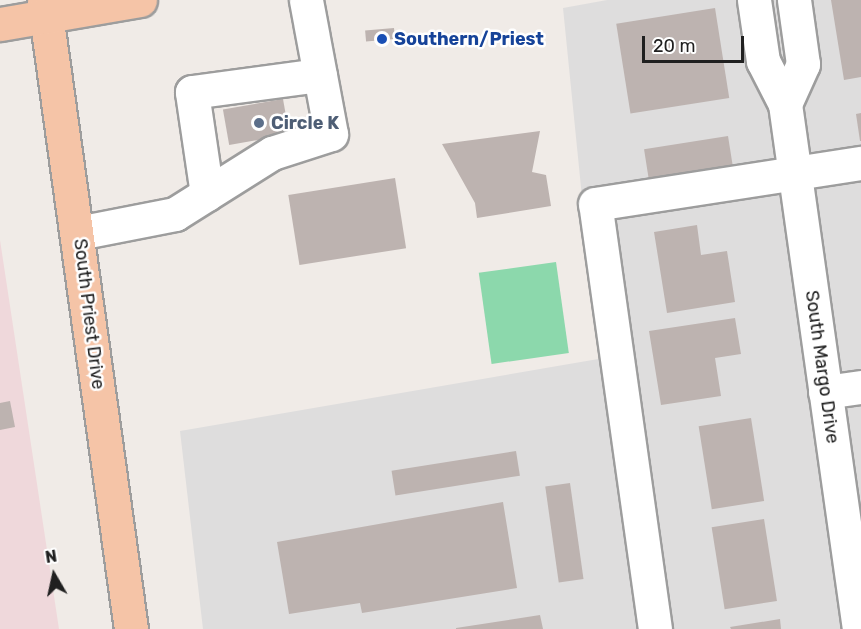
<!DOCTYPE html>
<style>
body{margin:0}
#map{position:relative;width:861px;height:629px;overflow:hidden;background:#f0ebe7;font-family:Rubik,sans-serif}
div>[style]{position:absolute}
.residential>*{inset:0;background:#dedddd}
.commercial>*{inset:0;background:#efd8db}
.pitch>*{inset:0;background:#8cd8ac;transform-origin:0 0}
.building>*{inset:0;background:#bdb3b0;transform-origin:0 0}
.roads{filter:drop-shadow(2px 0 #9d9d9d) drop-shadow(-2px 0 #9d9d9d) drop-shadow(0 2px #9d9d9d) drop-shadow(0 -2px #9d9d9d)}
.minor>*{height:33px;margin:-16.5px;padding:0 16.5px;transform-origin:16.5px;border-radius:16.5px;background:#fff}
.major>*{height:33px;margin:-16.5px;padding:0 16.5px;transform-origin:16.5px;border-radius:16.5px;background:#f5c4a7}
.dots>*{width:16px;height:16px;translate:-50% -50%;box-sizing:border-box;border:3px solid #fff;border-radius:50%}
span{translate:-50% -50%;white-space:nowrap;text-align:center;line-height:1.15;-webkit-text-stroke:5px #fff;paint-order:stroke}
.transit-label{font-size:18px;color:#164399;font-weight:700}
.left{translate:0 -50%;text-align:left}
.service-label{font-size:18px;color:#4e5e75;font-weight:700}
.street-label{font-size:18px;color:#202020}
.north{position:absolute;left:24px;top:545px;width:60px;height:60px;-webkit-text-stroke:4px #fff;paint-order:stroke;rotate:351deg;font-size:16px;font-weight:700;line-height:24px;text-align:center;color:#202020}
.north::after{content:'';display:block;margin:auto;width:21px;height:27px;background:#202020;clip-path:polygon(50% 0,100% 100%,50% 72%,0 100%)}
.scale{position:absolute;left:642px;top:36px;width:102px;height:27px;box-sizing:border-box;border:3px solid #202020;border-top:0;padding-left:8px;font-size:18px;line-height:21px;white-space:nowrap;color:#202020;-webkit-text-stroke:4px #fff;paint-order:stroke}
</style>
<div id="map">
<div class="residential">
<i style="clip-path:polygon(607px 0,861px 0,861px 629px,203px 629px,180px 431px,604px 358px,586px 237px,563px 8px)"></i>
</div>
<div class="commercial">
<i style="clip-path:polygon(0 240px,59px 629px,0 629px)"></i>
</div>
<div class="pitch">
<i style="left:556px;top:262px;width:92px;height:78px;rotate:82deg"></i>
</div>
<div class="building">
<i style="clip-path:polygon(831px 0,861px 0,861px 77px,844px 80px)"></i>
<i style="left:715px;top:8px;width:91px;height:100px;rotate:81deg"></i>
<i style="left:394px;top:28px;width:11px;height:29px;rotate:85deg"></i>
<i style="left:283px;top:99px;width:36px;height:61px;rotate:80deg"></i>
<i style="clip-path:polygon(861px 113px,861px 141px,860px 141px,856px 114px)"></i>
<i style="clip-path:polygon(540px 131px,532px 172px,546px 175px,551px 206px,477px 218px,475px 203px,442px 144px)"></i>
<i style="left:728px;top:136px;width:33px;height:85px;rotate:81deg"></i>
<i style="left:395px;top:178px;width:71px;height:108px;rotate:81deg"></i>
<i style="clip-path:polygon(697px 225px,701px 255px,727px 251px,735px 302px,667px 313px,654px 232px)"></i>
<i style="clip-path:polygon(735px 318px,741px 354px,715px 358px,721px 396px,661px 405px,649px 331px)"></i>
<i style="clip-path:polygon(10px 401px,15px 427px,0 430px,0 403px)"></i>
<i style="left:751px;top:418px;width:84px;height:53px;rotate:81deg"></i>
<i style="left:516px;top:451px;width:25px;height:126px;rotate:81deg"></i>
<i style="left:570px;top:483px;width:97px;height:25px;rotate:82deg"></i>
<i style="clip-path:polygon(503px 502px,517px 588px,362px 613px,360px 603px,289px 614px,277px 542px)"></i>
<i style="left:764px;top:519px;width:83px;height:53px;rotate:81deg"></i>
<i style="clip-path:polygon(540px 615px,543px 629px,456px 629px,456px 628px)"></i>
<i style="clip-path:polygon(780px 619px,781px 629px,731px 629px,730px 627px)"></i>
</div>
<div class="roads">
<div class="minor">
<i style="left:754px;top:0;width:62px;rotate:81.6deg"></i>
<i style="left:763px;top:61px;width:48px;rotate:62.9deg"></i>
<i style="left:785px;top:104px;width:530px;rotate:81.98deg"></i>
<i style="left:785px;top:104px;width:44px;rotate:-65.8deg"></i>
<i style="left:803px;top:64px;width:65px;rotate:-98deg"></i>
<i style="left:207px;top:194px;width:103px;rotate:-98.4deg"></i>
<i style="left:192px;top:92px;width:129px;rotate:-7.6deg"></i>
<i style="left:78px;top:233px;width:99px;rotate:-11.1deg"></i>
<i style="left:175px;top:214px;width:115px;rotate:-32.2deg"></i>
<i style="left:272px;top:153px;width:62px;rotate:-17.9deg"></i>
<i style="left:331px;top:134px;width:136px;rotate:-100.6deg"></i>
<i style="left:825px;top:392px;width:36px;rotate:-8deg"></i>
<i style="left:655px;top:629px;width:429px;rotate:-98deg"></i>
<i style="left:595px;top:204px;width:269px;rotate:-8.8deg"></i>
</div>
<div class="major">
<i style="left:44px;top:0;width:635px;rotate:82.13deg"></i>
<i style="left:0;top:24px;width:142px;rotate:-9.7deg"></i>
</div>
</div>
<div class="dots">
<i style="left:382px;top:39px;background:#1a4fb4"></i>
<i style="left:259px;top:123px;background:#5c6f8a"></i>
</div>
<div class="transit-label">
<span class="left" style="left:394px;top:39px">Southern/Priest</span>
</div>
<div class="service-label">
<span class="left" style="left:271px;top:123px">Circle K</span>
</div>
<div class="street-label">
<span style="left:89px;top:314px;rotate:83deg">South Priest Drive</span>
<span style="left:822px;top:367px;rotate:82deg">South Margo Drive</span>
</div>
<div class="north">N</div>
<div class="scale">20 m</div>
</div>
